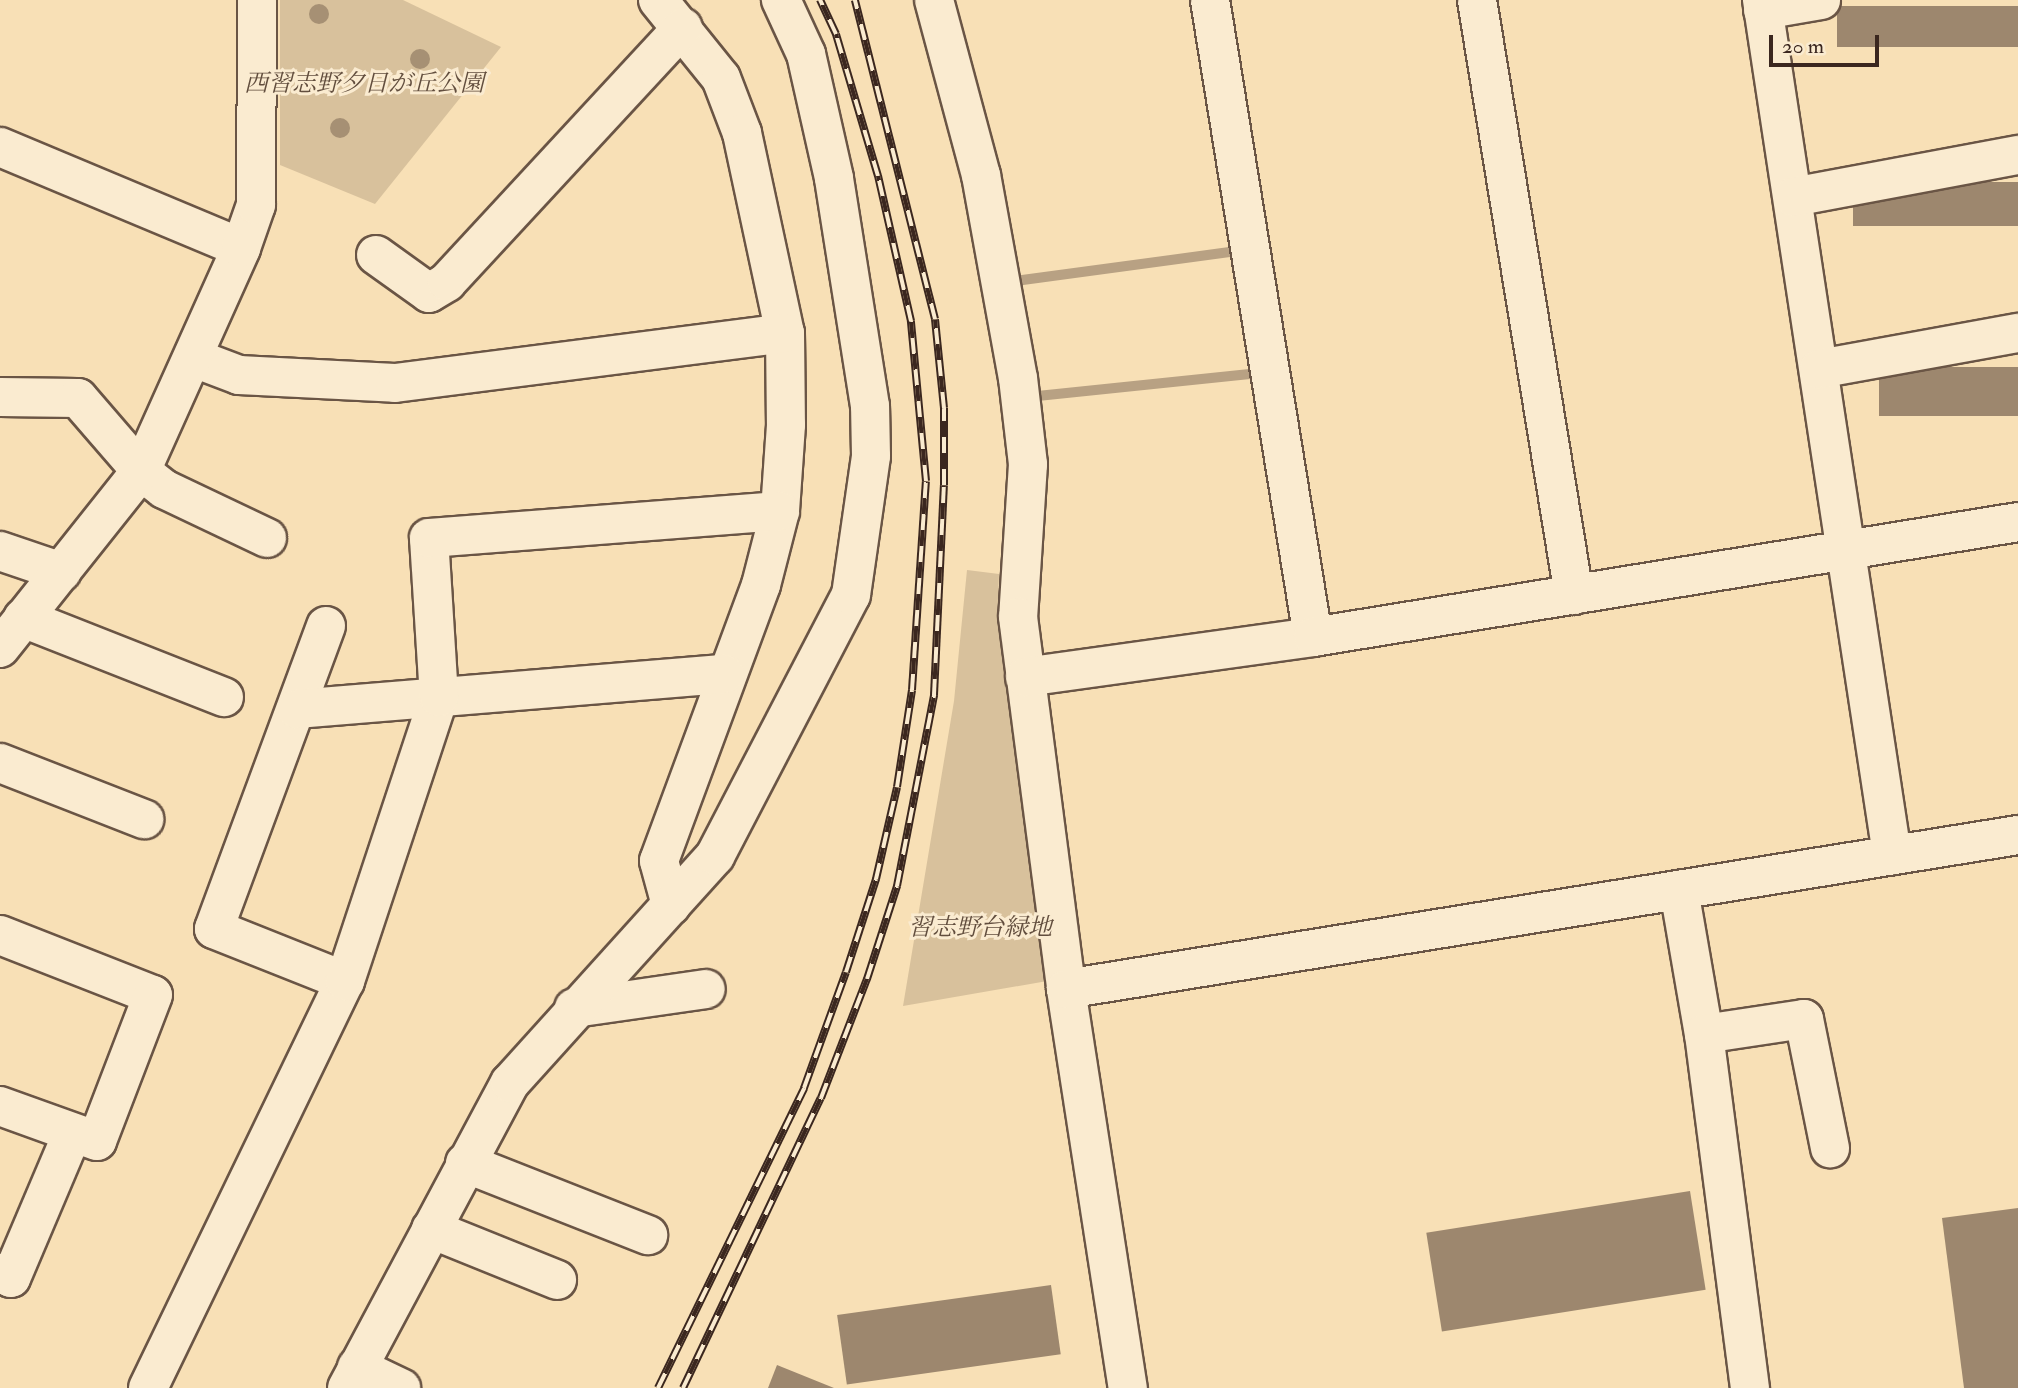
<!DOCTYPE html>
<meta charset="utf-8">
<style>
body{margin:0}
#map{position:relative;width:2018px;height:1388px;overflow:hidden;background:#f8e0b6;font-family:"IM FELL Double Pica","Noto Serif JP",serif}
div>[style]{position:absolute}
.green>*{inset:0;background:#d8c19c}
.stream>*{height:10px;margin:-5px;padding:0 5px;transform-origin:5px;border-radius:5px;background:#b8a183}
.building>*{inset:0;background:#9d876e;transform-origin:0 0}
.roads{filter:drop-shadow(2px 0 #6a5545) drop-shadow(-2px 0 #6a5545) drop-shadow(0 2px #6a5545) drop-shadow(0 -2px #6a5545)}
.minor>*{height:38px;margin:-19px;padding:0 19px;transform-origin:19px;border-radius:19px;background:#faebd0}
.rail>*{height:8px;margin-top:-4px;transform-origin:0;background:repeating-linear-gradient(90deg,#faebd0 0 16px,#3b271f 0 32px);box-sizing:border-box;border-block:2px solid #3b271f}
.trees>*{width:20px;height:20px;margin:-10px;border-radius:50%;background:#a69074}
span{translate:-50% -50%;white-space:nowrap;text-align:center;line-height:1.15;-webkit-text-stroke:6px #faebd0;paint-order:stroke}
.park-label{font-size:24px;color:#624e3e;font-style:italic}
.scale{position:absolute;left:1769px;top:35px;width:110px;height:32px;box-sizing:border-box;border:4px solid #3b271f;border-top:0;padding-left:9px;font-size:21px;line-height:24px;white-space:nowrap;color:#3b271f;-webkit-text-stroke:5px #faebd0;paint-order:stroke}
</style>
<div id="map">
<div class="green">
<i style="clip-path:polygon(280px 0,403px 0,501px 47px,375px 204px,280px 165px)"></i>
<i style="clip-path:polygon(967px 570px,999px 574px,997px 622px,1053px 980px,903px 1006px,954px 701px)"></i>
</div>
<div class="stream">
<i style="left:1008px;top:282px;width:231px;rotate:-7.7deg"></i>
<i style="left:1028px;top:397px;width:235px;rotate:-5.9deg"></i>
</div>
<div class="building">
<i style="left:2018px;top:6px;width:41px;height:181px;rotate:90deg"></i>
<i style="left:2018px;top:182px;width:44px;height:165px;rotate:90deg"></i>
<i style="left:2018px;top:367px;width:49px;height:139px;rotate:90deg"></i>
<i style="left:1690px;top:1191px;width:100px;height:267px;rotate:81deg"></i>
<i style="clip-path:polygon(2018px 1208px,2018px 1388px,1964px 1388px,1942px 1218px)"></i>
<i style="left:1051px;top:1285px;width:70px;height:216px;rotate:82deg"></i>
<i style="clip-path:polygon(777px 1365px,834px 1388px,768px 1388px)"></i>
</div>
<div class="roads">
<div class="minor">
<i style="left:658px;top:0;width:100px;rotate:51.1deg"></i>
<i style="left:721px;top:78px;width:59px;rotate:69.1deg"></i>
<i style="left:742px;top:133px;width:205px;rotate:77.9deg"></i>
<i style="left:785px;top:333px;width:92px;rotate:89.4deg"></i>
<i style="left:786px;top:425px;width:86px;rotate:94deg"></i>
<i style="left:780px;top:511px;width:76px;rotate:104.4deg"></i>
<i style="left:761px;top:585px;width:294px;rotate:110.3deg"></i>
<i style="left:659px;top:861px;width:46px;rotate:74.7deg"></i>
<i style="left:934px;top:0;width:181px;rotate:75deg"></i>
<i style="left:981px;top:175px;width:206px;rotate:79.7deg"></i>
<i style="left:1018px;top:378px;width:87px;rotate:83.4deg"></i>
<i style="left:1028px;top:464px;width:153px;rotate:93.7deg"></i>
<i style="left:1018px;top:617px;width:375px;rotate:82.6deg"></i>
<i style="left:1066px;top:989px;width:404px;rotate:81.2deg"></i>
<i style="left:1210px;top:0;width:645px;rotate:80.82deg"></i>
<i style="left:1477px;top:0;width:603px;rotate:80.74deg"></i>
<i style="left:1762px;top:0;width:865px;rotate:81.35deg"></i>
<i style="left:1763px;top:10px;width:59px;rotate:-9.8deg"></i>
<i style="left:0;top:147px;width:261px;rotate:22.7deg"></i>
<i style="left:1793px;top:197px;width:229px;rotate:-10.6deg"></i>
<i style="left:376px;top:255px;width:65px;rotate:35.6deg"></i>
<i style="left:429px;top:293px;width:21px;rotate:-31deg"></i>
<i style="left:447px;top:282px;width:347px;rotate:-47.2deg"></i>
<i style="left:194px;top:358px;width:48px;rotate:20.7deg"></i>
<i style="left:239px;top:375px;width:156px;rotate:2.9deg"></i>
<i style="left:395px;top:383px;width:393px;rotate:-7.3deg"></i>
<i style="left:1819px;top:369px;width:202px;rotate:-10.3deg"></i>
<i style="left:0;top:397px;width:78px;rotate:0.7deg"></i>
<i style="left:78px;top:398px;width:96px;rotate:49.2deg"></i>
<i style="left:141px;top:471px;width:29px;rotate:38deg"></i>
<i style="left:164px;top:489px;width:114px;rotate:25.4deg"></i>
<i style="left:0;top:551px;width:65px;rotate:18.7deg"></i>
<i style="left:23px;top:618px;width:216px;rotate:21.5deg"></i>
<i style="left:326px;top:626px;width:323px;rotate:110.3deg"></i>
<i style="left:214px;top:929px;width:141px;rotate:21.7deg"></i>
<i style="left:0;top:648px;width:226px;rotate:-51.5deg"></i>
<i style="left:141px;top:471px;width:244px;rotate:-65.8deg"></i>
<i style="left:241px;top:248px;width:46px;rotate:-70.8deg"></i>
<i style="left:256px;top:205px;width:205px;rotate:-89.7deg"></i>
<i style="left:1025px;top:677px;width:291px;rotate:-7.9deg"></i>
<i style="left:1313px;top:637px;width:714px;rotate:-9.26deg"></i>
<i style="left:297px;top:709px;width:429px;rotate:-4.7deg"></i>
<i style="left:0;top:763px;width:155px;rotate:21.3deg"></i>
<i style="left:1679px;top:890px;width:146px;rotate:80.2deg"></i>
<i style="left:1704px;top:1034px;width:357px;rotate:82.6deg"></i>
<i style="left:0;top:935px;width:164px;rotate:21.4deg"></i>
<i style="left:153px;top:995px;width:156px;rotate:111deg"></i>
<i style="left:97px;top:1141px;width:103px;rotate:-160.2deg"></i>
<i style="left:1066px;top:989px;width:964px;rotate:-9.19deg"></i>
<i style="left:574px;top:1008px;width:133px;rotate:-8.2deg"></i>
<i style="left:1704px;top:1034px;width:101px;rotate:-8.5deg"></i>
<i style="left:1804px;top:1019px;width:132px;rotate:78.6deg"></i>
<i style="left:465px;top:1163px;width:197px;rotate:21.5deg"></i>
<i style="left:431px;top:1229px;width:136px;rotate:22deg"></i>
<i style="left:0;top:1273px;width:12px;rotate:24deg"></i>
<i style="left:11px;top:1278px;width:156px;rotate:-67deg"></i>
<i style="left:357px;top:1367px;width:49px;rotate:25.5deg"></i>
<i style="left:148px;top:1388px;width:452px;rotate:-64.2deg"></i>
<i style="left:345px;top:981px;width:299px;rotate:-71.7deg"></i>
<i style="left:439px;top:697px;width:159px;rotate:-93.6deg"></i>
<i style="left:429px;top:538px;width:352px;rotate:-4.4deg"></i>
<i style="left:347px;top:1388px;width:346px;rotate:-61.9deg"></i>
<i style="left:510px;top:1083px;width:306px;rotate:-47.9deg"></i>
<i style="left:715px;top:856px;width:294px;rotate:-62.5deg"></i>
<i style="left:851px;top:595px;width:140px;rotate:-81.8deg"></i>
<i style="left:871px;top:456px;width:50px;rotate:-91.1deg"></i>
<i style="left:870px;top:406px;width:231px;rotate:-99deg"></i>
<i style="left:834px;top:178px;width:127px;rotate:-102.7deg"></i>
<i style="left:806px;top:54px;width:60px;rotate:-114.8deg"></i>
</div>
</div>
<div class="rail">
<i style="left:658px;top:1388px;width:334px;rotate:-64deg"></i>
<i style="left:804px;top:1088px;width:123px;rotate:-70.1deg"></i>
<i style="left:846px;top:972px;width:98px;rotate:-72.1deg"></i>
<i style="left:876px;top:879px;width:94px;rotate:-77.1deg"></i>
<i style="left:897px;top:787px;width:98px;rotate:-81.2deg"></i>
<i style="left:912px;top:690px;width:209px;rotate:-86.2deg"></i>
<i style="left:926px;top:481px;width:161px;rotate:-95.4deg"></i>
<i style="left:911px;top:321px;width:149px;rotate:-102.8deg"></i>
<i style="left:878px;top:176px;width:148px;rotate:-106.5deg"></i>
<i style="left:836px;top:34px;width:38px;rotate:-115deg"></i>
<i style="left:683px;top:1388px;width:321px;rotate:-64.6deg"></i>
<i style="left:821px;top:1098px;width:128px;rotate:-68.9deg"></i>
<i style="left:867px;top:979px;width:98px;rotate:-72.1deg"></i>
<i style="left:897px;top:886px;width:195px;rotate:-79deg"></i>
<i style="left:934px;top:695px;width:210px;rotate:-87.3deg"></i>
<i style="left:944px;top:485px;width:77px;rotate:-90deg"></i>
<i style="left:944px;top:408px;width:89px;rotate:-95.8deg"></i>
<i style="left:935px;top:319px;width:329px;rotate:-104.1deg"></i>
</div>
<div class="trees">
<i style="left:319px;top:14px"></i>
<i style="left:420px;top:59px"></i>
<i style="left:340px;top:128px"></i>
</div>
<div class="park-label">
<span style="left:364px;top:84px">西習志野夕日が丘公園</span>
<span style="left:980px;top:928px">習志野台緑地</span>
</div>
<div class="scale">20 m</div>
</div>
